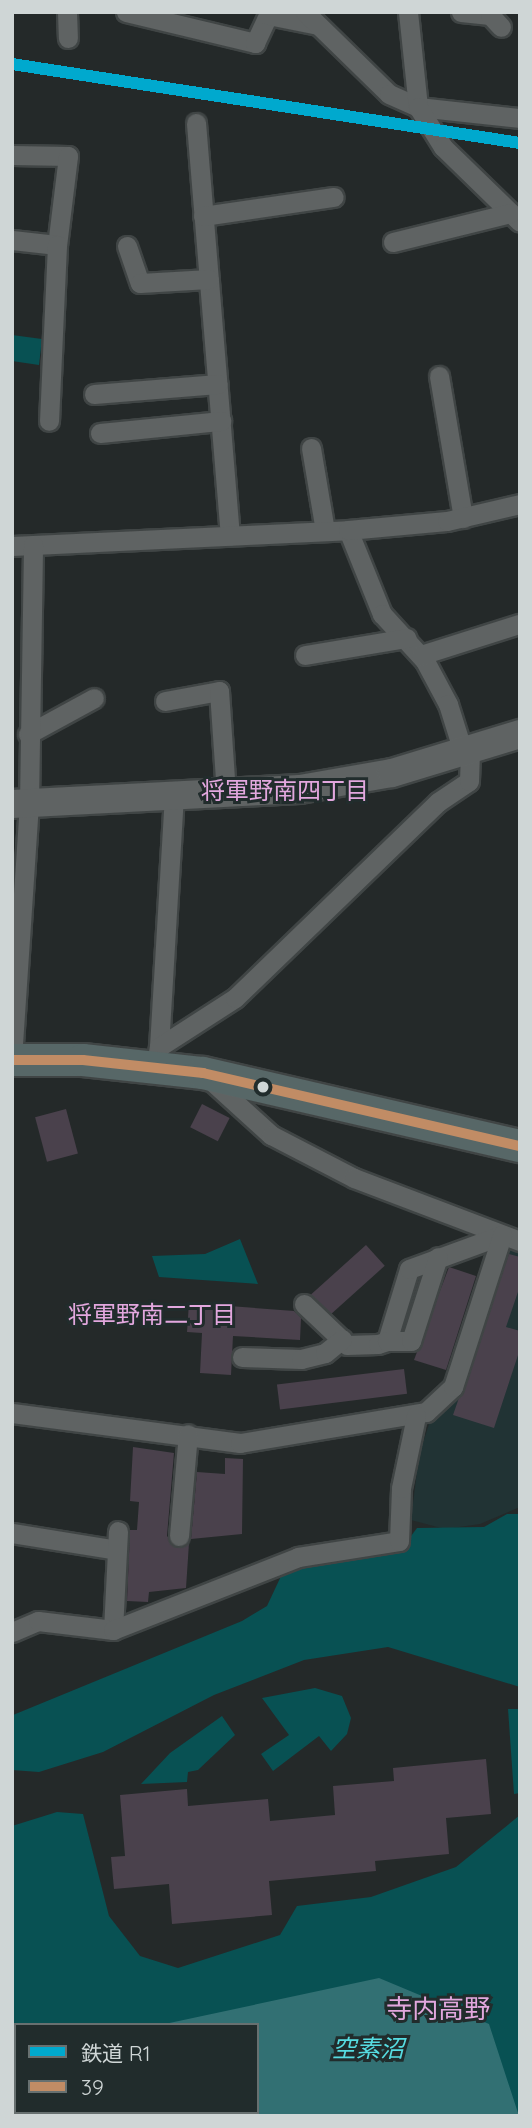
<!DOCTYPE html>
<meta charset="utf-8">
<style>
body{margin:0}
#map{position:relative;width:532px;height:2128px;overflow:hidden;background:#242929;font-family:Quicksand,"Noto Sans JP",sans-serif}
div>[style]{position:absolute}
.built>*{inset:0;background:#213334}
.green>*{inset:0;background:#085153}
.water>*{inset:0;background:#327073}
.building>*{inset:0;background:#4a414c;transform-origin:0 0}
.roads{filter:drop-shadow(2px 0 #404545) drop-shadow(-2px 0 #404545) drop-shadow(0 2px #404545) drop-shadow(0 -2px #404545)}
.street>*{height:19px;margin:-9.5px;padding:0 9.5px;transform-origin:9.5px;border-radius:9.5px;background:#5f6363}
.secondary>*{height:28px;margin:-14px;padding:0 14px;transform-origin:14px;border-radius:14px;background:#5f6363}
.primary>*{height:32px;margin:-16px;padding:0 16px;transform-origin:16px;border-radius:16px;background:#576767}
.bus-1>*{height:10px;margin:-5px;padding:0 5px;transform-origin:5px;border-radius:5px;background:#c18c65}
.rail-1>*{height:12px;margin:-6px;padding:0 6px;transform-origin:6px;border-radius:6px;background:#00a9ce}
.dots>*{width:19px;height:19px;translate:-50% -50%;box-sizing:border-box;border:4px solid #212c2c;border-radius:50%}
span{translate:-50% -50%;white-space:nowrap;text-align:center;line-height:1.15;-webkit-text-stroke:6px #212c2c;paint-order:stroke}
.neighbourhood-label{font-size:24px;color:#e2a7de}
.water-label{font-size:24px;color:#56dce1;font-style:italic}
.quarter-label{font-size:26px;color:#e2a7de}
.frame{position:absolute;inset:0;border:14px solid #cfd6d6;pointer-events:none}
.legend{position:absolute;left:14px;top:2023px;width:245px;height:91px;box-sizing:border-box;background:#212c2c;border:2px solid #677070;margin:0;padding:9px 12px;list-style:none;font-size:21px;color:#cfd6d6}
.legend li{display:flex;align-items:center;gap:14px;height:35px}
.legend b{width:35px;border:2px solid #677070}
</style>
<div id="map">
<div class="built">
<i style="clip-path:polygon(520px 1245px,520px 1507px,480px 1524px,445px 1529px,411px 1520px,419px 1455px,432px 1415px,507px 1246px)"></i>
</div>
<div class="green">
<i style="clip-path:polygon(12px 335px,42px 339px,39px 365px,12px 361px)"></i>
<i style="clip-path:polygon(240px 1239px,258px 1284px,159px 1277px,152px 1256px,205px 1254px)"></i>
<i style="clip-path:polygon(507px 1514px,520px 1514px,520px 1687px,388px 1647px,304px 1660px,214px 1695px,103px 1752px,39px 1772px,12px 1770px,13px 1715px,242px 1621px,267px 1606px,282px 1574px,317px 1560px,399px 1552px,417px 1528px,484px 1527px)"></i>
<i style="clip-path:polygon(315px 1688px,342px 1696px,351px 1718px,347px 1734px,331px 1751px,319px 1736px,273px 1771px,261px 1754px,289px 1735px,262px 1698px)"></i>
<i style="clip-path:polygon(508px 1709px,520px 1709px,520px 1793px,514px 1794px)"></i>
<i style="clip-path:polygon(222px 1716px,235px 1735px,198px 1770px,188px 1772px,187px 1782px,141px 1784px,170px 1753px)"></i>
<i style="clip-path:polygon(evenodd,57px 1812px,83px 1814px,109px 1916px,140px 1956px,178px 1968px,280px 1935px,297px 1906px,371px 1897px,456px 1867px,520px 1815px,520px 2116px,12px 2116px,12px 1826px,57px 1812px,16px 2025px,257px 2025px,257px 2112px,16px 2112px,16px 2025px)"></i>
</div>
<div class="water">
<i style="clip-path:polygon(379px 1978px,489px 2024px,519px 2116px,18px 2116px,257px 2112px,257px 2025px,160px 2025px)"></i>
</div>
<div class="building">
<i style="left:202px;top:1104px;width:31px;height:26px;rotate:27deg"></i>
<i style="left:66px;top:1109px;width:46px;height:32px;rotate:75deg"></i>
<i style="left:366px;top:1245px;width:28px;height:74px;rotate:48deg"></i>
<i style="clip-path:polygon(509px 1254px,520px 1257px,520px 1286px,506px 1327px,520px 1331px,520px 1349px,494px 1428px,453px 1415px)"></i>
<i style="clip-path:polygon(449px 1267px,476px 1276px,446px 1370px,414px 1360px)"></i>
<i style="clip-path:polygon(189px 1303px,294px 1311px,301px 1318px,300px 1340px,233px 1336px,231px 1375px,200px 1373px,202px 1333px,187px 1332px)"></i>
<i style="left:404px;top:1369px;width:25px;height:128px;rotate:83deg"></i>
<i style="clip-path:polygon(133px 1447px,174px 1453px,167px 1536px,177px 1548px,189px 1543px,186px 1588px,149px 1592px,148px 1602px,127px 1601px,130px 1530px,137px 1530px,139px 1502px,130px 1501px)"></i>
<i style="clip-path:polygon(225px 1458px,243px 1459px,242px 1534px,191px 1539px,197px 1472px,225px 1474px)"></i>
<i style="clip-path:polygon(486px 1759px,491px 1814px,446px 1818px,449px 1854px,375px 1861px,376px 1871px,269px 1881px,272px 1915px,172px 1924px,169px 1884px,114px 1889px,111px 1857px,125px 1856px,120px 1795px,187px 1789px,188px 1806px,268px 1799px,270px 1821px,335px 1815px,333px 1786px,394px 1781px,393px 1768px)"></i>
</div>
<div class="roads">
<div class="street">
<i style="left:67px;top:12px;width:26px;rotate:88deg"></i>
<i style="left:126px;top:12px;width:133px;rotate:13.5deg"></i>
<i style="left:255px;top:43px;width:31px;rotate:-65deg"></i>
<i style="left:268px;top:15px;width:51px;rotate:11.3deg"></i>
<i style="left:305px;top:12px;width:117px;rotate:44.3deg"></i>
<i style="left:389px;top:94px;width:32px;rotate:24deg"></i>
<i style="left:418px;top:107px;width:103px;rotate:6.2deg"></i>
<i style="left:408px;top:12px;width:96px;rotate:84deg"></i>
<i style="left:418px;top:107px;width:47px;rotate:58deg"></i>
<i style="left:443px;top:147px;width:107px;rotate:44.2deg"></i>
<i style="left:461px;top:12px;width:29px;rotate:6deg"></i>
<i style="left:490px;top:15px;width:16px;rotate:47deg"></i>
<i style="left:196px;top:123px;width:414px;rotate:85.3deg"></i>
<i style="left:12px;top:155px;width:56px;rotate:1deg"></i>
<i style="left:68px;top:156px;width:90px;rotate:97deg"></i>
<i style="left:203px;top:216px;width:132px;rotate:-8.3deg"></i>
<i style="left:12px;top:240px;width:45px;rotate:6.3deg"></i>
<i style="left:57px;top:245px;width:176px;rotate:92.6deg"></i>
<i style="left:393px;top:242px;width:121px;rotate:-13.9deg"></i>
<i style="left:127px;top:246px;width:39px;rotate:71deg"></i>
<i style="left:140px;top:283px;width:69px;rotate:-3.3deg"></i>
<i style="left:439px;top:376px;width:144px;rotate:80.4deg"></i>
<i style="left:94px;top:394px;width:124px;rotate:-4.6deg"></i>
<i style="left:100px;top:433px;width:122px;rotate:-5.7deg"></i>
<i style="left:311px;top:448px;width:84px;rotate:80.4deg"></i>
<i style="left:348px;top:530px;width:91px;rotate:68deg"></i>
<i style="left:382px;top:614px;width:64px;rotate:47.5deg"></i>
<i style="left:425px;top:661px;width:49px;rotate:61.9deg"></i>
<i style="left:448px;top:704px;width:50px;rotate:72.6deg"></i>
<i style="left:12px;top:546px;width:336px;rotate:-2.7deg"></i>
<i style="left:348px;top:530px;width:99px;rotate:-5.2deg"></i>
<i style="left:447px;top:521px;width:75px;rotate:-13.1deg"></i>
<i style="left:305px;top:655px;width:103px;rotate:-9.5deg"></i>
<i style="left:421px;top:655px;width:103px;rotate:-17.6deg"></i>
<i style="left:165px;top:701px;width:55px;rotate:-10.5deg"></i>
<i style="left:219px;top:691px;width:102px;rotate:86.1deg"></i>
<i style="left:28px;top:734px;width:75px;rotate:-28.6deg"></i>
<i style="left:159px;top:1047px;width:252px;rotate:-86.6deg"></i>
<i style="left:12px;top:1059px;width:257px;rotate:-86.2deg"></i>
<i style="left:29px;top:803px;width:258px;rotate:-89.1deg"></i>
<i style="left:156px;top:1065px;width:18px;rotate:-81deg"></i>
<i style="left:159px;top:1047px;width:90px;rotate:-32.8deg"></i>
<i style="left:235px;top:998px;width:282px;rotate:-44deg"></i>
<i style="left:438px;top:802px;width:37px;rotate:-34deg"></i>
<i style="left:469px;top:781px;width:31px;rotate:-88deg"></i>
<i style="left:206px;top:1076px;width:88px;rotate:42.2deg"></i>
<i style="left:271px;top:1135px;width:93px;rotate:27.4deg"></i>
<i style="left:354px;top:1178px;width:178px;rotate:20.8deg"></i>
<i style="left:304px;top:1304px;width:59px;rotate:43.6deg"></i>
<i style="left:347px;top:1345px;width:31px;rotate:-2deg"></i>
<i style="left:378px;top:1344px;width:9px;rotate:-18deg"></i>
<i style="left:387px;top:1341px;width:75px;rotate:-73deg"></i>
<i style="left:409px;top:1269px;width:99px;rotate:-20.1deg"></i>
<i style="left:387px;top:1341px;width:24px"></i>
<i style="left:411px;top:1341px;width:88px;rotate:-72.2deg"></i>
<i style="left:242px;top:1357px;width:59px;rotate:1.9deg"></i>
<i style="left:301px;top:1359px;width:25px;rotate:-14deg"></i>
<i style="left:325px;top:1353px;width:22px;rotate:-39deg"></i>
<i style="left:12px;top:1413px;width:230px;rotate:7.5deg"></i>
<i style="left:240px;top:1443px;width:189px;rotate:-9.5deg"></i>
<i style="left:426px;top:1412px;width:37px;rotate:-43deg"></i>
<i style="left:453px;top:1387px;width:160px;rotate:-72.1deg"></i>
<i style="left:12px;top:1533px;width:106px;rotate:9.2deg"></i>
<i style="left:179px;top:1536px;width:102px;rotate:-85deg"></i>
<i style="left:113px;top:1630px;width:99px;rotate:-87.1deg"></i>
<i style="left:12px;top:1632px;width:28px;rotate:-23deg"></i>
<i style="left:38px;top:1621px;width:76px;rotate:6.8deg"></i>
<i style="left:113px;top:1630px;width:199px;rotate:-21.5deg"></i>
<i style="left:298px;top:1557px;width:102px;rotate:-9deg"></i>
<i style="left:399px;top:1541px;width:53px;rotate:-87.8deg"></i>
<i style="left:401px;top:1488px;width:74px;rotate:-78.2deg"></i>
</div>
<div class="secondary">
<i style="left:12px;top:804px;width:288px;rotate:-3deg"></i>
<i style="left:300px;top:789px;width:93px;rotate:-9.9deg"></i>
<i style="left:392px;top:773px;width:134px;rotate:-16.9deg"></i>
</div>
<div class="primary">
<i style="left:12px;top:1060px;width:71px"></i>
<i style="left:83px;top:1060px;width:121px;rotate:6.2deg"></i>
<i style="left:203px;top:1073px;width:325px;rotate:13deg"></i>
</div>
</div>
<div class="bus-1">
<i style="left:12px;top:1060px;width:71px"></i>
<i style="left:83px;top:1060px;width:121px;rotate:6.2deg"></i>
<i style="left:203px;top:1073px;width:325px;rotate:13deg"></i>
</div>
<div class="rail-1">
<i style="left:12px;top:64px;width:514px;rotate:8.84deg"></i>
</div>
<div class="dots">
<i style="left:263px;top:1087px;background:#cfd6d6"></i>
</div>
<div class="neighbourhood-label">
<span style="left:285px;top:791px">将軍野南四丁目</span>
<span style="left:152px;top:1315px">将軍野南二丁目</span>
</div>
<div class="water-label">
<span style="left:368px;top:2049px">空素沼</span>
</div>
<div class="quarter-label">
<span style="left:438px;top:2009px">寺内高野</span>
</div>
<div class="frame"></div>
<ul class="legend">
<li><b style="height:9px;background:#00a9ce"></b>鉄道 R1</li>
<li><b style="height:9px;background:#c18c65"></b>39</li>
</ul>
</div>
